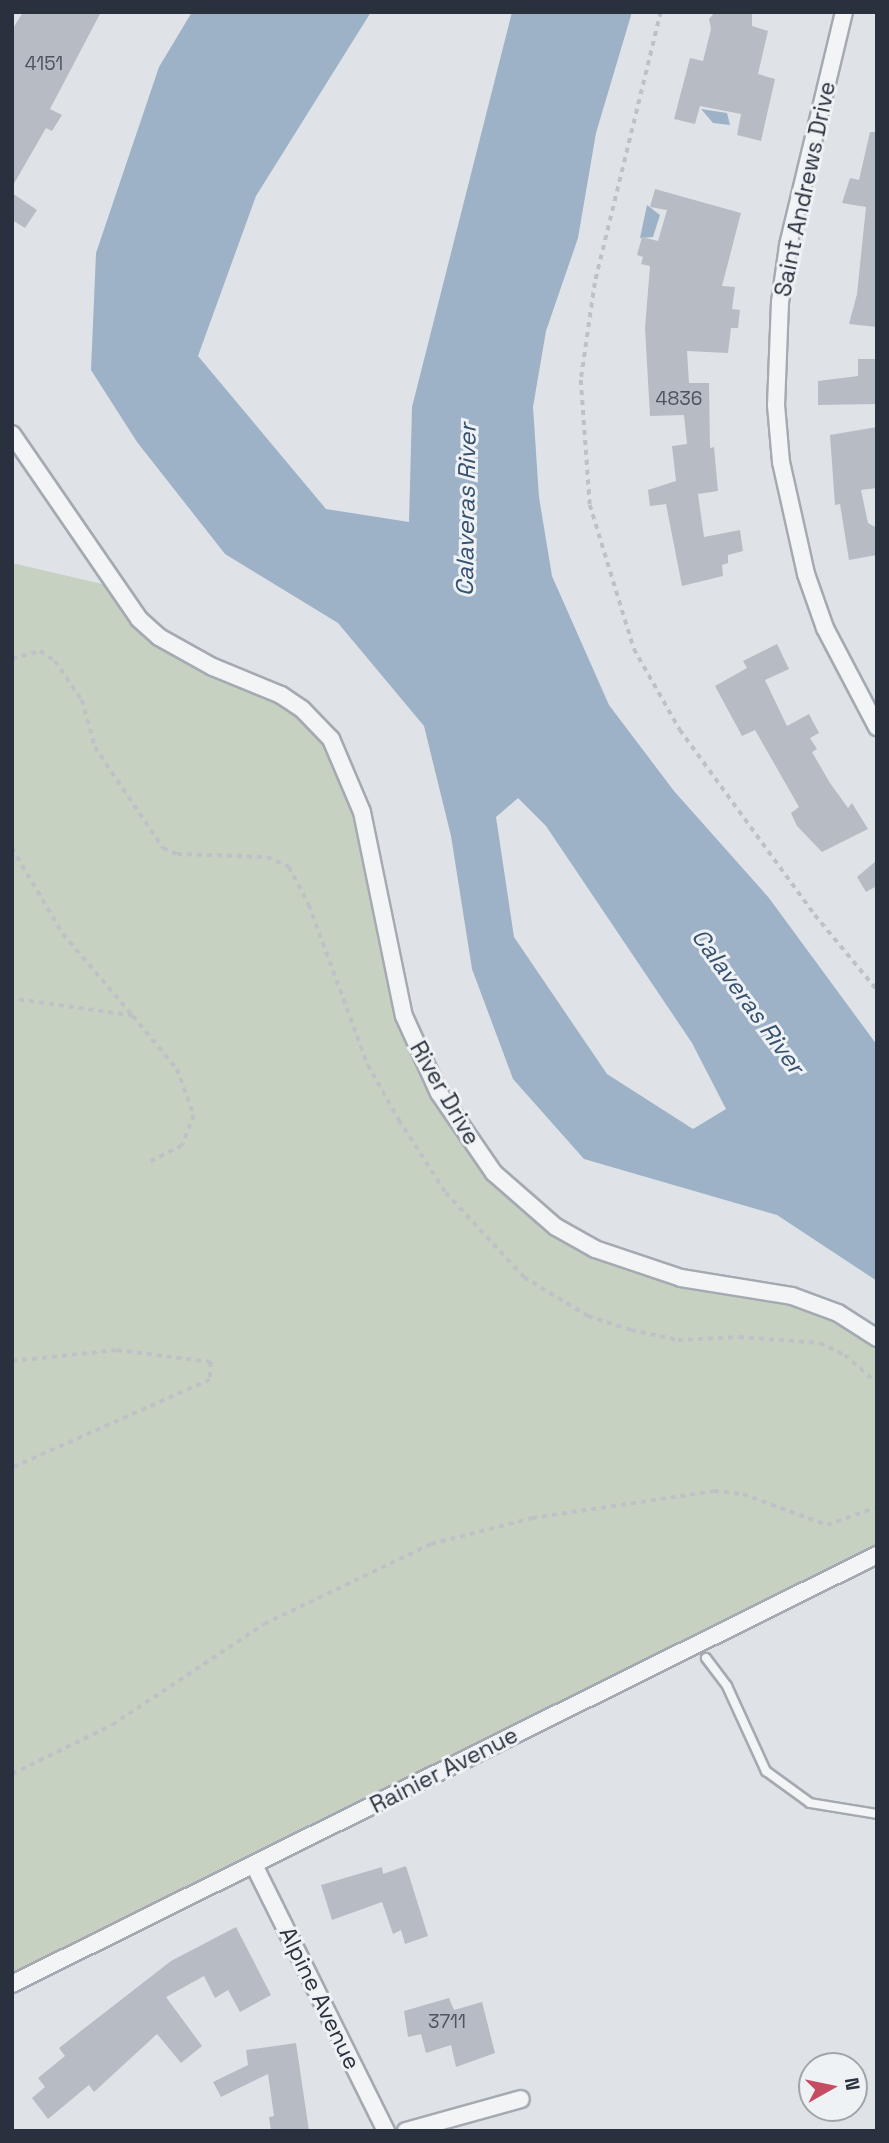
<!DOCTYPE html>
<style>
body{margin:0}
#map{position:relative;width:889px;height:2143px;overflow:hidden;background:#dfe3e8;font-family:"Space Grotesk",sans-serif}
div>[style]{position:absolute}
.green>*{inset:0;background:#c6d1c1}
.water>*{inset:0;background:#9db2c6}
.building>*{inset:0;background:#b7bcc4}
.path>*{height:3.5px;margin-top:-1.75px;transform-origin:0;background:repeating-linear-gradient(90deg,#bec1c6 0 5px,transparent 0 10px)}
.roads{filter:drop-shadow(2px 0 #a5aab2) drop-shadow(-2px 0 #a5aab2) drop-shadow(0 2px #a5aab2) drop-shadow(0 -2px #a5aab2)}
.lane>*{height:8px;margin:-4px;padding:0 4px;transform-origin:4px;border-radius:4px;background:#f2f4f6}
.street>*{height:16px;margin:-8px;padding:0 8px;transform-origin:8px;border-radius:8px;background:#f2f4f6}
span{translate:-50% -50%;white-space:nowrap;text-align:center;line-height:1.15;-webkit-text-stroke:6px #eff2f5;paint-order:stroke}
.number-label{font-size:19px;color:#4c5460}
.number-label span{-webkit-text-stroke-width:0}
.street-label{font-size:23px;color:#29313e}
.water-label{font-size:24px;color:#36516f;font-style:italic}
.frame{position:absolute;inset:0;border:14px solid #29313e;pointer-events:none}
.north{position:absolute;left:798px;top:2052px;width:70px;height:70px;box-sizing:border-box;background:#eff2f5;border:2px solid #a0a5ac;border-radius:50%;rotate:81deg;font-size:19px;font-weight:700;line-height:28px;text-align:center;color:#29313e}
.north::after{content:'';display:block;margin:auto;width:24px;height:32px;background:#c54c61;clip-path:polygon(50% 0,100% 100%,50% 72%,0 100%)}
</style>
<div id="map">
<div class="green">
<i style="clip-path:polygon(12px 563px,115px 587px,159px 637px,281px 695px,331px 739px,362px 812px,404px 1016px,494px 1173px,595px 1249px,856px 1324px,877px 1342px,877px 1555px,12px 1983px)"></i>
</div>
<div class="water">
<i style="clip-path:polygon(evenodd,192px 12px,371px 12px,256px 196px,198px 356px,326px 509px,409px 522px,412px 407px,512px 12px,632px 12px,596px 133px,578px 238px,546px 331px,533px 407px,539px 497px,552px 576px,609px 705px,674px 791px,769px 898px,877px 1045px,877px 1281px,777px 1215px,584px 1159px,513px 1079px,472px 969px,451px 836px,424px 726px,338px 623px,225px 554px,137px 442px,91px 370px,96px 253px,159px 67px,192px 12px,518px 798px,546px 826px,692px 1043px,726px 1109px,693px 1129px,607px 1074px,514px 937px,496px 817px,518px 798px)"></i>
<i style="clip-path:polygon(701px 109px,727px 113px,730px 125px,713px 123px)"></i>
<i style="clip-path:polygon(647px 205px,660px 215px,653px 237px,640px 238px)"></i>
</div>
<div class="building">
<i style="clip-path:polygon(23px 12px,101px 12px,50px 109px,62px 115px,52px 131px,46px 128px,12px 187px,12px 30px)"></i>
<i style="clip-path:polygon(715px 12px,752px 12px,752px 26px,768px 31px,758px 74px,775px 79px,761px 141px,737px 135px,741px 114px,700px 106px,695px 124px,674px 119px,690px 58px,703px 61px,711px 29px,709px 19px)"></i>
<i style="clip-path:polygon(870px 132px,877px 132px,877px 327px,849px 324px,857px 294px,866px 207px,842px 203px,850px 178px,859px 180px)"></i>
<i style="clip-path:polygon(655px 189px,741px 213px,722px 286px,735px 287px,732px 309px,740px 310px,738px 328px,731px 328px,728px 353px,687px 351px,689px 383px,709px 383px,710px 448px,714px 447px,718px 491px,698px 494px,704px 537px,740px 530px,743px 551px,728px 555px,728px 563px,722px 565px,723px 576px,682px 586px,666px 504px,650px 506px,648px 490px,676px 481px,672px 446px,687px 444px,684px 415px,650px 416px,645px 328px,650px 266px,641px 264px,643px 257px,637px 255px,642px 237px,658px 241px,667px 210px,650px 207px)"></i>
<i style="clip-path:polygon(12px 193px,37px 210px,25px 228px,12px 220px)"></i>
<i style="clip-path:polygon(858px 359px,877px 359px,877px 404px,818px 405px,818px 381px,858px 376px)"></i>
<i style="clip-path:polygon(877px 427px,877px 488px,861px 490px,868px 523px,877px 528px,877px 555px,849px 560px,840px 504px,835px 505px,830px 435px)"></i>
<i style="clip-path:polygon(777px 644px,789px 669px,765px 680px,787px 726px,809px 714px,819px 733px,810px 738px,817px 749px,812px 752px,830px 783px,848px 808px,852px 803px,868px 829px,822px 852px,797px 826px,791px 813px,799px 807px,755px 730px,742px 736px,715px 686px,747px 668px,743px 661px)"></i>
<i style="clip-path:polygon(877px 860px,877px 886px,866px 892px,857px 877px)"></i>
<i style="clip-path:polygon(406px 1866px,428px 1936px,405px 1944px,401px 1930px,393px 1934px,382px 1902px,332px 1920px,321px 1885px,382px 1867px,383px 1874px)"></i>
<i style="clip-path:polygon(236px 1927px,271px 1995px,240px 2012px,228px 1990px,215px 1998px,204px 1976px,166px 1997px,202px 2046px,181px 2063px,157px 2034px,94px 2092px,89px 2085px,48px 2119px,32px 2098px,45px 2087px,38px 2078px,65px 2056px,59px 2048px,171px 1961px)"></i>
<i style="clip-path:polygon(449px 1998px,454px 2010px,482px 2002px,495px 2053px,456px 2067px,451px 2045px,426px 2053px,421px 2034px,408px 2037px,404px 2011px)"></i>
<i style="clip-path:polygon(296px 2043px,309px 2131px,271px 2131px,269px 2117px,274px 2116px,268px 2074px,221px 2097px,213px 2082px,248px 2065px,246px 2050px)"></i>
</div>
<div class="path">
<i style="left:661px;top:12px;width:279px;rotate:103.7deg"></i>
<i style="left:595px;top:283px;width:98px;rotate:98.2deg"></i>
<i style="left:581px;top:380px;width:125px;rotate:85.9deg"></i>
<i style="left:590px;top:505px;width:151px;rotate:73deg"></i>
<i style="left:634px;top:649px;width:93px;rotate:60.4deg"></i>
<i style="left:680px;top:730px;width:229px;rotate:53.9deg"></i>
<i style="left:815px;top:915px;width:97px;rotate:50.4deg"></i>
<i style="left:12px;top:659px;width:29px;rotate:-16deg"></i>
<i style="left:40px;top:651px;width:18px;rotate:34deg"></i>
<i style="left:55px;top:661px;width:47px;rotate:55.3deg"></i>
<i style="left:82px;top:700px;width:49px;rotate:74.5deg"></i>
<i style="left:95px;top:747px;width:122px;rotate:56deg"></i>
<i style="left:163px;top:848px;width:15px;rotate:23deg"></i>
<i style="left:177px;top:854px;width:90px;rotate:1.9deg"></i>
<i style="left:267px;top:857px;width:24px;rotate:24deg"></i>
<i style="left:289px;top:867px;width:43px;rotate:62.2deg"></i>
<i style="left:309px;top:905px;width:171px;rotate:69.8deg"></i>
<i style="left:368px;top:1065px;width:63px;rotate:60.6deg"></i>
<i style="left:399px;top:1120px;width:87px;rotate:57.2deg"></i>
<i style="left:446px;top:1193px;width:115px;rotate:47.1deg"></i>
<i style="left:524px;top:1277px;width:75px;rotate:31.4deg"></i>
<i style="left:588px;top:1316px;width:45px;rotate:18deg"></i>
<i style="left:631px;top:1330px;width:48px;rotate:12deg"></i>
<i style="left:678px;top:1340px;width:61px;rotate:-2.8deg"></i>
<i style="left:739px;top:1337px;width:81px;rotate:4.2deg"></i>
<i style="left:820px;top:1343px;width:28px;rotate:26deg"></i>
<i style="left:845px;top:1355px;width:43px;rotate:41.2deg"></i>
<i style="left:12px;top:848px;width:100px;rotate:59.3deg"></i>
<i style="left:63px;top:934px;width:108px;rotate:49.5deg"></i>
<i style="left:133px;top:1016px;width:122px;rotate:-172deg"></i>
<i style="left:133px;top:1016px;width:69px;rotate:50.3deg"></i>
<i style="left:177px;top:1069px;width:49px;rotate:69.7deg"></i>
<i style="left:194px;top:1115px;width:33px;rotate:111deg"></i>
<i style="left:182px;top:1146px;width:40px;rotate:153.4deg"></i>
<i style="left:12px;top:1361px;width:106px;rotate:-6deg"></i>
<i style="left:117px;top:1350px;width:95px;rotate:7.3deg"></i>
<i style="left:211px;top:1362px;width:18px;rotate:93deg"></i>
<i style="left:210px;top:1380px;width:217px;rotate:156deg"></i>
<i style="left:12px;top:1774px;width:111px;rotate:-26.1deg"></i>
<i style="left:112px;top:1725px;width:182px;rotate:-33.6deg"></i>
<i style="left:264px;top:1624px;width:185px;rotate:-25.6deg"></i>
<i style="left:431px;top:1544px;width:104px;rotate:-14.4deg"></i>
<i style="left:532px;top:1518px;width:184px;rotate:-8.4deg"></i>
<i style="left:714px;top:1491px;width:29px;rotate:6deg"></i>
<i style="left:743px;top:1494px;width:90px;rotate:20.3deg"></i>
<i style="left:827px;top:1525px;width:53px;rotate:-19.8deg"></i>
</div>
<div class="roads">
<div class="lane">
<i style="left:706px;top:1658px;width:35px;rotate:53deg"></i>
<i style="left:727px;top:1686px;width:94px;rotate:65.4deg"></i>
<i style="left:766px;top:1771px;width:54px;rotate:36deg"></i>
<i style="left:810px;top:1803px;width:68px;rotate:9.3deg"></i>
</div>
<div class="street">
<i style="left:844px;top:12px;width:241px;rotate:103.5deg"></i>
<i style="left:788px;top:246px;width:57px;rotate:98.1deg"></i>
<i style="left:780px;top:302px;width:103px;rotate:92.2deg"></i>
<i style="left:776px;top:405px;width:57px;rotate:85deg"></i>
<i style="left:781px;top:462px;width:115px;rotate:77.4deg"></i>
<i style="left:806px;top:574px;width:57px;rotate:70.6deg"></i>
<i style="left:825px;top:628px;width:112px;rotate:62.3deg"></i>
<i style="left:12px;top:434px;width:224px;rotate:55.5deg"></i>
<i style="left:139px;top:619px;width:27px;rotate:42deg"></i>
<i style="left:159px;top:637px;width:62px;rotate:29.1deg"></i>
<i style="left:213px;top:667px;width:74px;rotate:22.4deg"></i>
<i style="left:281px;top:695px;width:25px;rotate:34deg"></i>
<i style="left:302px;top:709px;width:42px;rotate:46deg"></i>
<i style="left:331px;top:739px;width:79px;rotate:67deg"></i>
<i style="left:362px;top:812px;width:208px;rotate:78.4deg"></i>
<i style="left:404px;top:1016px;width:85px;rotate:65.6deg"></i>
<i style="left:439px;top:1093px;width:97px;rotate:55.5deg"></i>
<i style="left:494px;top:1173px;width:82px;rotate:41.1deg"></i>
<i style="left:556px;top:1227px;width:45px;rotate:29.4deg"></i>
<i style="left:595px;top:1249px;width:91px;rotate:18.6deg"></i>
<i style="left:681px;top:1278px;width:112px;rotate:9.2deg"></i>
<i style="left:792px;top:1296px;width:49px;rotate:20.3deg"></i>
<i style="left:838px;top:1313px;width:46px;rotate:32.7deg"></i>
<i style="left:254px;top:1865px;width:297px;rotate:63.6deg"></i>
<i style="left:12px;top:1984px;width:966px;rotate:-26.38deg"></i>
<i style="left:406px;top:2131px;width:119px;rotate:-15.5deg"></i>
</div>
</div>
<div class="number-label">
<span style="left:44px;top:64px">4151</span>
<span style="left:679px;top:399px">4836</span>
<span style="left:447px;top:2022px">3711</span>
</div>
<div class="street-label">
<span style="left:805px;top:189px;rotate:-78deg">Saint Andrews Drive</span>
<span style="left:445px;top:1093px;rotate:60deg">River Drive</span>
<span style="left:444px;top:1770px;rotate:-27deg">Rainier Avenue</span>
<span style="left:320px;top:1998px;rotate:64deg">Alpine Avenue</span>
</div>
<div class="water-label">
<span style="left:466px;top:510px;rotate:-89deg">Calaveras River</span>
<span style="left:748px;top:1001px;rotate:54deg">Calaveras River</span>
</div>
<div class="frame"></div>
<div class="north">N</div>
</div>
